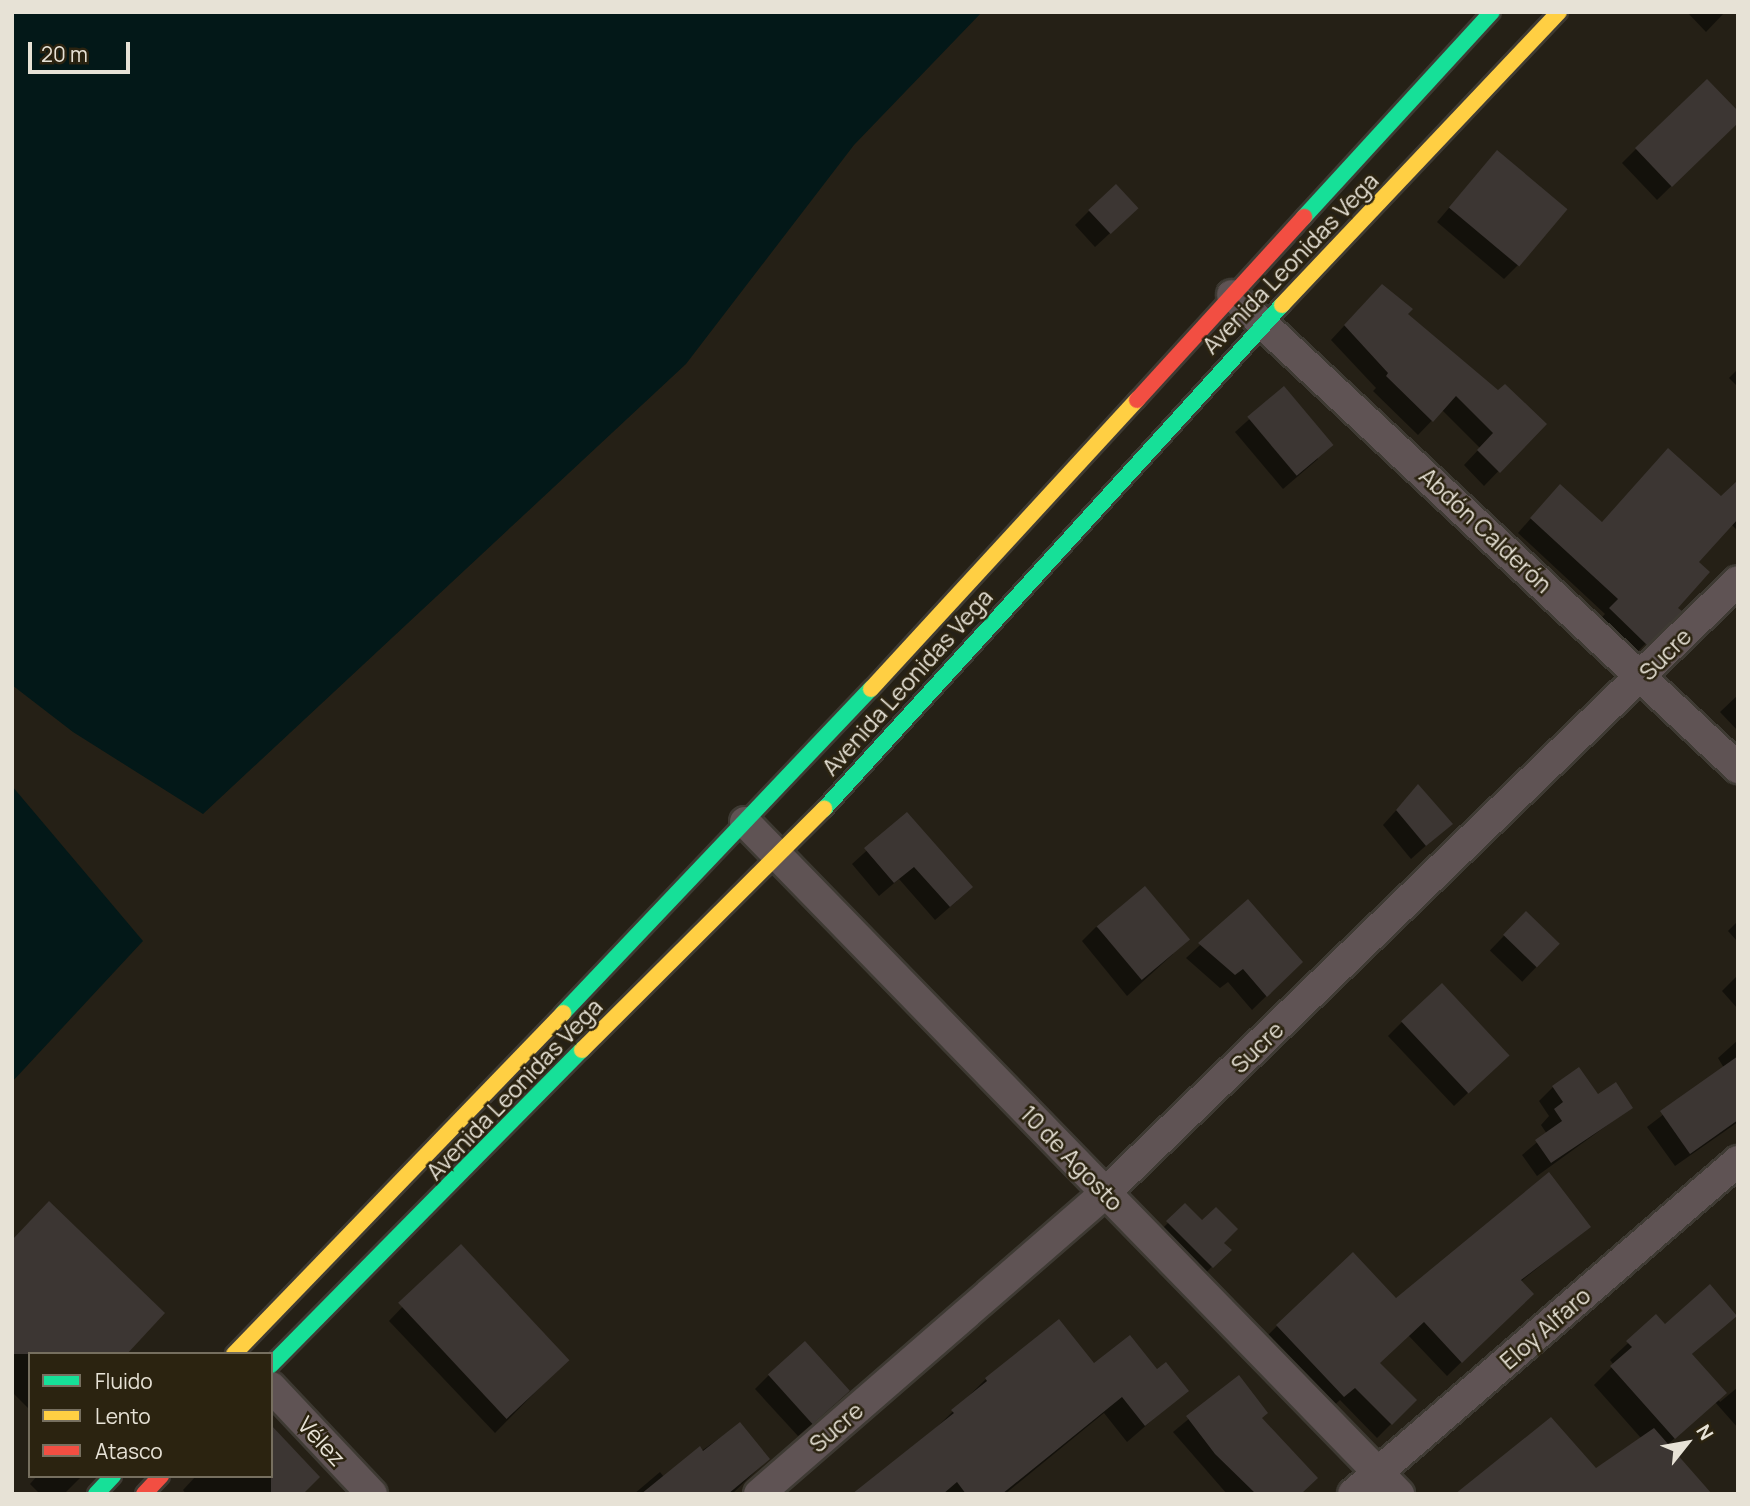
<!DOCTYPE html>
<meta charset="utf-8">
<style>
body{margin:0}
#map{position:relative;width:1750px;height:1506px;overflow:hidden;background:#252016;font-family:Manrope,sans-serif}
div>[style]{position:absolute}
.water>*{inset:0;background:#031818}
.shadow>*{inset:0;background:#0007;transform-origin:0 0}
.building>*{inset:0;background:#3c3633;transform-origin:0 0}
.roads{filter:drop-shadow(2px 0 #3e3a33) drop-shadow(-2px 0 #3e3a33) drop-shadow(0 2px #3e3a33) drop-shadow(0 -2px #3e3a33)}
.street>*{height:30px;margin:-15px;padding:0 15px;transform-origin:15px;border-radius:15px;background:#5f5354}
.fast>*{height:16px;margin:-8px;padding:0 8px;transform-origin:8px;border-radius:8px;background:#16e098}
.slow>*{height:16px;margin:-8px;padding:0 8px;transform-origin:8px;border-radius:8px;background:#ffcf43}
.jam>*{height:16px;margin:-8px;padding:0 8px;transform-origin:8px;border-radius:8px;background:#f24e42}
span{translate:-50% -50%;white-space:nowrap;text-align:center;line-height:1.15;-webkit-text-stroke:5px #2b2310;paint-order:stroke}
.street-label{font-size:23px;color:#e7e2d6}
.frame{position:absolute;inset:0;border:14px solid #e7e2d6;pointer-events:none}
.legend{position:absolute;left:28px;top:1352px;width:245px;height:126px;box-sizing:border-box;background:#2b2310;border:2px solid #766f5f;margin:0;padding:9px 12px;list-style:none;font-size:21px;color:#e7e2d6}
.legend li{display:flex;align-items:center;gap:14px;height:35px}
.legend b{width:35px;border:2px solid #766f5f}
.north{position:absolute;left:1652px;top:1408px;width:70px;height:70px;-webkit-text-stroke:5px #2b2310;paint-order:stroke;rotate:59deg;font-size:19px;font-weight:700;line-height:28px;text-align:center;color:#e7e2d6}
.north::after{content:'';display:block;margin:auto;width:24px;height:32px;background:#e7e2d6;clip-path:polygon(50% 0,100% 100%,50% 72%,0 100%)}
.scale{position:absolute;left:28px;top:42px;width:102px;height:32px;box-sizing:border-box;border:4px solid #e7e2d6;border-top:0;padding-left:9px;font-size:21px;line-height:24px;white-space:nowrap;color:#e7e2d6;-webkit-text-stroke:5px #2b2310;paint-order:stroke}
</style>
<div id="map">
<div class="water">
<i style="clip-path:polygon(12px 12px,982px 12px,854px 145px,686px 364px,203px 814px,73px 732px,12px 685px)"></i>
<i style="clip-path:polygon(12px 786px,143px 941px,12px 1082px)"></i>
</div>
<div class="shadow">
<i style="clip-path:polygon(1687px 12px,1725px 12px,1706px 32px)"></i>
<i style="clip-path:polygon(1738px 121px,1657px 200px,1622px 163px,1636px 149px)"></i>
<i style="clip-path:polygon(1484px 167px,1518px 265px,1504px 279px,1437px 222px)"></i>
<i style="clip-path:polygon(1089px 211px,1122px 222px,1095px 247px,1075px 225px)"></i>
<i style="clip-path:polygon(1368px 300px,1406px 314px,1498px 393px,1544px 424px,1484px 486px,1464px 465px,1480px 448px,1442px 410px,1418px 435px,1373px 391px,1376px 388px,1331px 340px)"></i>
<i style="clip-path:polygon(1738px 369px,1738px 387px,1729px 378px)"></i>
<i style="clip-path:polygon(1284px 388px,1318px 459px,1283px 489px,1235px 432px)"></i>
<i style="clip-path:polygon(1738px 482px,1738px 531px,1731px 524px,1697px 562px,1676px 608px,1679px 611px,1632px 657px,1596px 623px,1605px 614px,1518px 533px,1546px 501px,1601px 524px,1721px 498px)"></i>
<i style="clip-path:polygon(1738px 695px,1738px 731px,1720px 712px)"></i>
<i style="clip-path:polygon(1418px 786px,1450px 824px,1411px 859px,1383px 825px)"></i>
<i style="clip-path:polygon(907px 814px,957px 901px,935px 920px,899px 879px,879px 896px,852px 864px)"></i>
<i style="clip-path:polygon(1248px 901px,1301px 962px,1252px 1010px,1228px 982px,1220px 988px,1186px 958px)"></i>
<i style="left:1526px;top:913px;width:45px;height:52px;rotate:44deg"></i>
<i style="clip-path:polygon(1738px 921px,1738px 942px,1728px 931px)"></i>
<i style="clip-path:polygon(1096px 927px,1173px 954px,1127px 996px,1082px 941px)"></i>
<i style="clip-path:polygon(1738px 975px,1738px 1009px,1722px 991px)"></i>
<i style="clip-path:polygon(1402px 1022px,1493px 1069px,1454px 1106px,1388px 1036px)"></i>
<i style="clip-path:polygon(1738px 1040px,1738px 1122px,1675px 1166px,1647px 1127px,1724px 1068px,1718px 1058px)"></i>
<i style="clip-path:polygon(1553px 1087px,1631px 1108px,1537px 1176px,1522px 1155px,1547px 1134px,1541px 1125px,1549px 1116px,1539px 1101px)"></i>
<i style="left:1185px;top:1206px;width:62px;height:44px;rotate:45deg"></i>
<i style="clip-path:polygon(1589px 1227px,1520px 1282px,1517px 1308px,1447px 1376px,1408px 1335px,1378px 1364px,1415px 1400px,1377px 1438px,1340px 1400px,1329px 1410px,1263px 1340px,1277px 1326px,1396px 1301px)"></i>
<i style="clip-path:polygon(12px 1241px,30px 1354px,30px 1410px,12px 1392px)"></i>
<i style="clip-path:polygon(447px 1260px,566px 1361px,495px 1433px,389px 1321px)"></i>
<i style="clip-path:polygon(1735px 1316px,1691px 1355px,1720px 1402px,1738px 1387px,1738px 1428px,1715px 1402px,1656px 1455px,1594px 1385px,1614px 1365px,1610px 1360px,1656px 1317px,1664px 1326px)"></i>
<i style="clip-path:polygon(1094px 1365px,1157px 1372px,1187px 1390px,1127px 1442px,1104px 1413px,1005px 1494px,854px 1494px,936px 1428px,986px 1379px)"></i>
<i style="clip-path:polygon(769px 1375px,834px 1405px,798px 1436px,755px 1389px)"></i>
<i style="clip-path:polygon(1238px 1378px,1260px 1418px,1300px 1494px,1227px 1494px,1173px 1432px)"></i>
<i style="clip-path:polygon(740px 1424px,768px 1459px,732px 1494px,634px 1494px,660px 1472px,664px 1477px)"></i>
<i style="clip-path:polygon(37px 1476px,82px 1476px,64px 1494px,40px 1494px,30px 1484px)"></i>
<i style="clip-path:polygon(196px 1476px,271px 1476px,301px 1494px,186px 1494px,183px 1490px)"></i>
</div>
<div class="building">
<i style="clip-path:polygon(1707px 79px,1738px 111px,1738px 123px,1672px 187px,1635px 148px)"></i>
<i style="left:1497px;top:150px;width:92px;height:75px;rotate:40deg"></i>
<i style="left:1116px;top:184px;width:33px;height:38px;rotate:47deg"></i>
<i style="clip-path:polygon(1382px 284px,1413px 309px,1408px 314px,1498px 390px,1505px 384px,1547px 424px,1500px 473px,1477px 450px,1493px 433px,1456px 396px,1433px 422px,1386px 376px,1388px 373px,1344px 325px)"></i>
<i style="left:1284px;top:386px;width:77px;height:48px;rotate:50deg"></i>
<i style="clip-path:polygon(1668px 448px,1721px 496px,1738px 480px,1738px 519px,1699px 562px,1710px 572px,1678px 608px,1682px 611px,1647px 645px,1609px 608px,1618px 599px,1530px 518px,1560px 484px,1602px 522px)"></i>
<i style="clip-path:polygon(1418px 784px,1453px 824px,1426px 846px,1396px 810px)"></i>
<i style="clip-path:polygon(907px 812px,973px 887px,950px 907px,914px 867px,894px 883px,864px 848px)"></i>
<i style="left:1145px;top:886px;width:70px;height:63px;rotate:50deg"></i>
<i style="clip-path:polygon(1248px 899px,1303px 962px,1267px 997px,1243px 969px,1235px 975px,1198px 943px)"></i>
<i style="left:1526px;top:911px;width:47px;height:33px;rotate:44deg"></i>
<i style="left:1442px;top:983px;width:99px;height:56px;rotate:47deg"></i>
<i style="clip-path:polygon(1738px 1056px,1738px 1120px,1690px 1154px,1660px 1111px)"></i>
<i style="clip-path:polygon(1579px 1067px,1598px 1094px,1616px 1082px,1633px 1108px,1551px 1163px,1535px 1140px,1562px 1121px,1554px 1109px,1563px 1102px,1552px 1086px)"></i>
<i style="clip-path:polygon(1549px 1172px,1591px 1227px,1521px 1280px,1534px 1294px,1462px 1363px,1424px 1322px,1380px 1363px,1417px 1400px,1392px 1425px,1355px 1388px,1344px 1397px,1276px 1325px,1353px 1252px,1396px 1298px)"></i>
<i style="clip-path:polygon(49px 1201px,165px 1313px,127px 1354px,12px 1354px,12px 1240px)"></i>
<i style="clip-path:polygon(1185px 1203px,1202px 1220px,1216px 1207px,1238px 1229px,1224px 1243px,1232px 1250px,1213px 1268px,1166px 1221px)"></i>
<i style="left:461px;top:1244px;width:159px;height:86px;rotate:47deg"></i>
<i style="clip-path:polygon(1710px 1284px,1737px 1316px,1692px 1354px,1727px 1393px,1675px 1439px,1610px 1366px,1632px 1347px,1626px 1341px,1656px 1314px,1665px 1324px)"></i>
<i style="clip-path:polygon(1059px 1319px,1094px 1363px,1130px 1335px,1157px 1369px,1166px 1362px,1189px 1391px,1145px 1426px,1122px 1397px,1002px 1494px,966px 1494px,957px 1482px,943px 1494px,852px 1494px,954px 1413px,951px 1410px,987px 1381px,985px 1378px)"></i>
<i style="left:805px;top:1341px;width:67px;height:50px;rotate:48deg"></i>
<i style="clip-path:polygon(1239px 1375px,1268px 1413px,1262px 1418px,1318px 1478px,1301px 1494px,1256px 1494px,1215px 1454px,1186px 1416px)"></i>
<i style="clip-path:polygon(1551px 1417px,1596px 1468px,1654px 1428px,1712px 1494px,1455px 1494px)"></i>
<i style="clip-path:polygon(740px 1422px,770px 1459px,728px 1494px,641px 1494px,700px 1446px,703px 1451px)"></i>
<i style="clip-path:polygon(271px 1425px,320px 1477px,303px 1494px,271px 1494px)"></i>
</div>
<div class="roads">
<div class="street">
<i style="left:1232px;top:295px;width:693px;rotate:43.07deg"></i>
<i style="left:745px;top:822px;width:938px;rotate:45.78deg"></i>
<i style="left:271px;top:1387px;width:147px;rotate:46.7deg"></i>
<i style="left:759px;top:1494px;width:459px;rotate:-41deg"></i>
<i style="left:1105px;top:1193px;width:880px;rotate:-44.03deg"></i>
<i style="left:1353px;top:1494px;width:509px;rotate:-40.86deg"></i>
</div>
<div class="fast">
<i style="left:1304px;top:217px;width:278px;rotate:-47.5deg"></i>
<i style="left:824px;top:809px;width:681px;rotate:-47.74deg"></i>
<i style="left:563px;top:1013px;width:447px;rotate:-46.5deg"></i>
<i style="left:271px;top:1365px;width:443px;rotate:-45.4deg"></i>
<i style="left:96px;top:1494px;width:25px;rotate:-47deg"></i>
</div>
<div class="slow">
<i style="left:1282px;top:305px;width:403px;rotate:-46.6deg"></i>
<i style="left:871px;top:689px;width:393px;rotate:-47.4deg"></i>
<i style="left:582px;top:1050px;width:342px;rotate:-44.9deg"></i>
<i style="left:234px;top:1354px;width:474px;rotate:-46deg"></i>
</div>
<div class="jam">
<i style="left:1137px;top:400px;width:248px;rotate:-47.6deg"></i>
<i style="left:144px;top:1494px;width:25px;rotate:-47deg"></i>
</div>
</div>
<div class="street-label">
<span style="left:1290px;top:263px;rotate:-46deg">Avenida Leonidas Vega</span>
<span style="left:1486px;top:530px;rotate:43deg">Abdón Calderón</span>
<span style="left:1665px;top:654px;rotate:-45deg">Sucre</span>
<span style="left:907px;top:682px;rotate:-48deg">Avenida Leonidas Vega</span>
<span style="left:1257px;top:1047px;rotate:-44deg">Sucre</span>
<span style="left:514px;top:1089px;rotate:-46deg">Avenida Leonidas Vega</span>
<span style="left:1072px;top:1158px;rotate:46deg">10 de Agosto</span>
<span style="left:1545px;top:1328px;rotate:-41deg">Eloy Alfaro</span>
<span style="left:836px;top:1427px;rotate:-41deg">Sucre</span>
<span style="left:322px;top:1441px;rotate:47deg">Vélez</span>
</div>
<div class="frame"></div>
<ul class="legend">
<li><b style="height:9px;background:#16e098"></b>Fluido</li>
<li><b style="height:9px;background:#ffcf43"></b>Lento</li>
<li><b style="height:9px;background:#f24e42"></b>Atasco</li>
</ul>
<div class="north">N</div>
<div class="scale">20 m</div>
</div>
